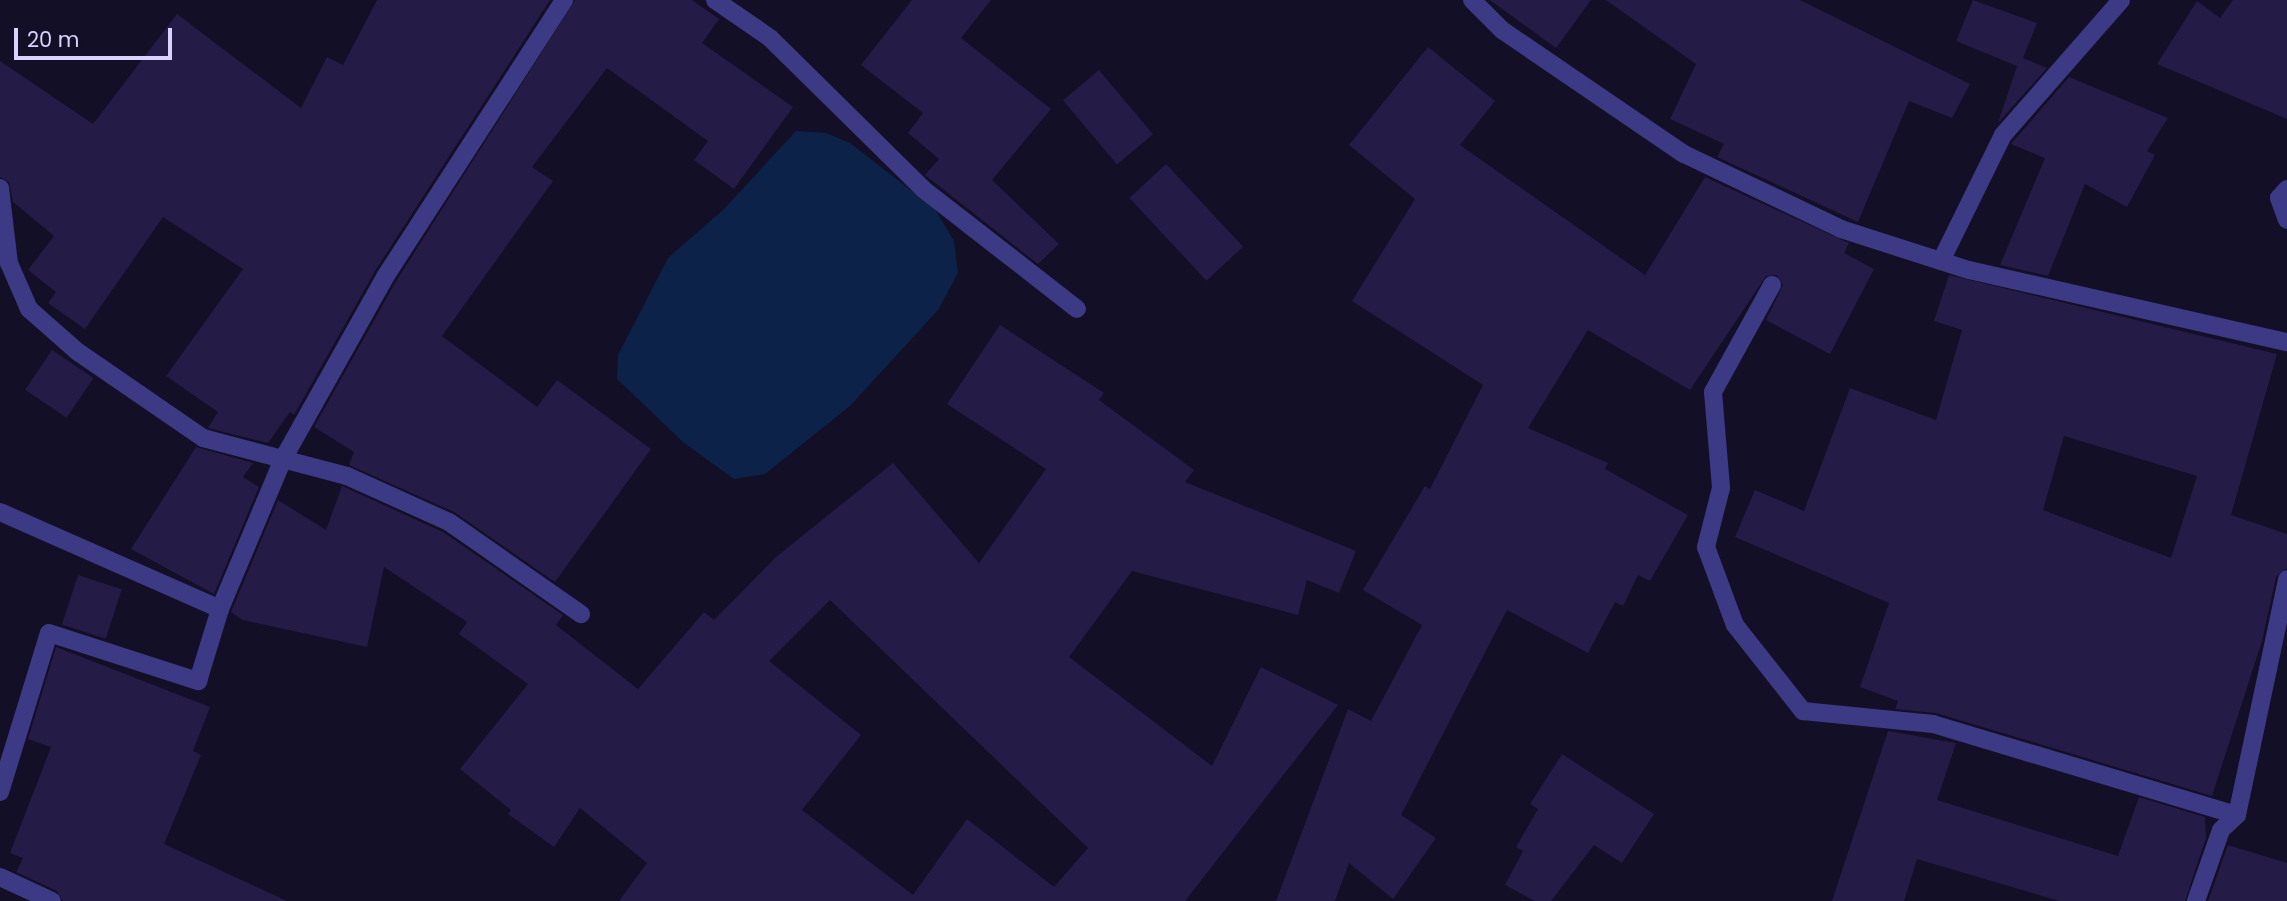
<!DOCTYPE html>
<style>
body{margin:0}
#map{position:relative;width:2287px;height:901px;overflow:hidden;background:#130f26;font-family:Poppins,sans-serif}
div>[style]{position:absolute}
.water>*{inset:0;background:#0c2248}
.building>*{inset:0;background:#241b47;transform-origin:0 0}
.minor>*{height:18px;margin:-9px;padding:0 9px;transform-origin:9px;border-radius:9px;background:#3d3a85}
span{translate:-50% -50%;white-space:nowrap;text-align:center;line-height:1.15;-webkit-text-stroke:5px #130f26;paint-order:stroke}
.scale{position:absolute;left:14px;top:28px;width:158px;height:32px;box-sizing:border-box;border:4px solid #d9d4ff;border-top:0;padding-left:9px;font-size:21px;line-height:24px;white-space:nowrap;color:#d9d4ff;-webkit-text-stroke:5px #130f26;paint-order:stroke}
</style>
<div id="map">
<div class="water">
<i style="clip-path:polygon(796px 131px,826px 133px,850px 143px,935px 209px,954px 241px,958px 273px,938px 310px,850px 406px,765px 474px,734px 479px,684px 443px,617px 379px,618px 355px,668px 258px,723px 210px)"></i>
</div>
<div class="building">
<i style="clip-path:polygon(377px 0,550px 0,375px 271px,294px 415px,290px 412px,268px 443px,208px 428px,218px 412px,166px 376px,243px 269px,163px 217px,85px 329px,48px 303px,56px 292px,28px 270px,54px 236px,13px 202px,9px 182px,0 177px,0 61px,93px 124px,177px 14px,301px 108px,327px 57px,343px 65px)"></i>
<i style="clip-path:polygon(575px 0,692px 0,719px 19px,702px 43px,793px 107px,734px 189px,694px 160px,708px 141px,607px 68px,532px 167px,553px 181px,442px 336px,537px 407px,557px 380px,651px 449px,555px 582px,454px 512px,349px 465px,354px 452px,314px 427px,395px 283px)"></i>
<i style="clip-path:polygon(912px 0,991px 0,961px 38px,1051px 109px,992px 180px,1059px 244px,1038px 264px,925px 175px,939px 159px,908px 133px,923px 113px,861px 65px)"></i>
<i style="clip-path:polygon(1490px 0,1591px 0,1556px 48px)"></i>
<i style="clip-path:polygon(1606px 0,1800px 0,1970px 84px,1952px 118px,1909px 101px,1858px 222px,1717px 157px,1724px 144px,1670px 119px,1696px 64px)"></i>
<i style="clip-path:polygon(1973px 0,2037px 23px,2023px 58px,2047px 68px,1998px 123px,2017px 66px,1956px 41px)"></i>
<i style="clip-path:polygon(2233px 0,2287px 0,2287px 119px,2157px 64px,2197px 1px,2220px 18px)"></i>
<i style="clip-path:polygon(1428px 47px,1495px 101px,1460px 145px,1645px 275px,1705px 177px,1849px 243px,1844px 253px,1874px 269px,1830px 354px,1766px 320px,1783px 285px,1777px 275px,1766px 276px,1690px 390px,1588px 330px,1528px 428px,1608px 463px,1605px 469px,1688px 515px,1650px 581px,1638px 575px,1623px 606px,1615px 602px,1588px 653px,1507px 610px,1401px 815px,1436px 838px,1393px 899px,1349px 863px,1335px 901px,1276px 901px,1348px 709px,1371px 721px,1422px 625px,1363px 590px,1425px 486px,1430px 489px,1483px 385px,1352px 301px,1415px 199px,1349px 145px)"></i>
<i style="left:1099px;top:70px;width:84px;height:47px;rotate:50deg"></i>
<i style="clip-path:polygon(2069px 77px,2168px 118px,2147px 151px,2155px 155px,2127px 207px,2085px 184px,2048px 276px,2000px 265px,2045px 158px,2011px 144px)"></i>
<i style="left:1166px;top:164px;width:113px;height:50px;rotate:47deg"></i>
<i style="clip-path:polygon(evenodd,1949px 275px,2277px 354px,2231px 515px,2287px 534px,2287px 568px,2276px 577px,2262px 641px,2212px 796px,1936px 713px,1895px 709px,1898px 701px,1860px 687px,1889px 603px,1735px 537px,1755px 490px,1804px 511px,1850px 388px,1936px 420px,1962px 330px,1934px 321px,1949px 275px,2064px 436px,2197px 476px,2171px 558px,2043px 510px,2064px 436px)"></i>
<i style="clip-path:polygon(evenodd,1000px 325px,1104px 393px,1099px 400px,1194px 470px,1185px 482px,1356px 551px,1339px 593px,1307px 580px,1298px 615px,1132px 571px,1069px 657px,1212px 766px,1261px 667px,1338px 705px,1185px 901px,619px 901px,647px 863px,580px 808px,554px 847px,508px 814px,511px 810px,460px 769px,528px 684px,459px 634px,467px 622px,384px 567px,367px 647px,243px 620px,231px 612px,278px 500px,326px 530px,342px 486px,443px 532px,563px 615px,556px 625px,638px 689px,704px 612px,714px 620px,776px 557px,893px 463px,979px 563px,1046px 469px,947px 404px,1000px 325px,830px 600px,1088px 848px,1054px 887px,967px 819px,913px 895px,802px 810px,861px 735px,769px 661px,830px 600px)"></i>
<i style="left:52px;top:350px;width:50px;height:48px;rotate:34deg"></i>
<i style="clip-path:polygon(196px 447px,253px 463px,243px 477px,259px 487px,214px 594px,131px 549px)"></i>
<i style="left:78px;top:575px;width:46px;height:52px;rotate:18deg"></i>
<i style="clip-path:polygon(56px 647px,210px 707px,193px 751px,201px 755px,164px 844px,287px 901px,63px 901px,57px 891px,16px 872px,23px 858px,10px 853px,51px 747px,28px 739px)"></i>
<i style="clip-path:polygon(1888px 731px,1956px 743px,1937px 800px,2118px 856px,2139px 797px,2205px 817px,2206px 838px,2185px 901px,2059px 901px,1917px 859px,1904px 901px,1832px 901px)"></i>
<i style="clip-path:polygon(1562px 754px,1654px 814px,1622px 863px,1594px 845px,1551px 901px,1535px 901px,1505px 885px,1523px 851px,1516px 847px,1538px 809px,1530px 804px)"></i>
<i style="clip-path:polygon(2228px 845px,2287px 863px,2287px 901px,2208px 901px)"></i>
</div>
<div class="minor">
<i style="left:715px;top:0;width:67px;rotate:34.6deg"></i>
<i style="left:770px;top:38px;width:215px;rotate:44.6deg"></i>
<i style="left:923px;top:189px;width:195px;rotate:37.9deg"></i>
<i style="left:1472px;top:0;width:42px;rotate:45deg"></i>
<i style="left:1502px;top:30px;width:220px;rotate:34.3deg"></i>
<i style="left:1684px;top:154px;width:174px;rotate:25.5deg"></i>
<i style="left:1841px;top:229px;width:134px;rotate:17.8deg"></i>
<i style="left:1969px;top:270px;width:326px;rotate:12.8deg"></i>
<i style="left:0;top:188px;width:76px;rotate:83.2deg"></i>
<i style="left:9px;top:263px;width:50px;rotate:66.5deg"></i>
<i style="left:29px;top:309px;width:65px;rotate:41.3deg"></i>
<i style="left:78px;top:352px;width:152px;rotate:34.5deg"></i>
<i style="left:203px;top:438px;width:149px;rotate:14.8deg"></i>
<i style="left:347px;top:476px;width:112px;rotate:24.3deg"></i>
<i style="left:449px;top:522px;width:161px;rotate:34.9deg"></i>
<i style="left:2287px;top:189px;width:12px;rotate:132deg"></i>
<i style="left:2279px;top:198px;width:23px;rotate:70deg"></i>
<i style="left:1941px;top:261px;width:140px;rotate:-63.8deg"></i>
<i style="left:2003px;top:135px;width:179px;rotate:-48.8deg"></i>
<i style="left:1772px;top:285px;width:122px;rotate:118.9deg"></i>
<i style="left:1713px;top:392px;width:96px;rotate:85.2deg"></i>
<i style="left:1721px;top:488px;width:61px;rotate:104.3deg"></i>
<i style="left:1706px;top:547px;width:83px;rotate:69.6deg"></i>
<i style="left:1735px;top:625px;width:110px;rotate:51.7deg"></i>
<i style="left:1803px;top:711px;width:131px;rotate:5.7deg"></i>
<i style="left:1933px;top:724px;width:317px;rotate:16.7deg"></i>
<i style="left:0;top:512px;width:240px;rotate:23.8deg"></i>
<i style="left:0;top:792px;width:166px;rotate:-72.9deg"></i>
<i style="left:49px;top:633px;width:157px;rotate:17.9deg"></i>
<i style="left:198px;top:681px;width:75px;rotate:-73deg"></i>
<i style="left:220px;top:609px;width:163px;rotate:-67.2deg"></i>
<i style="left:283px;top:459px;width:209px;rotate:-60.7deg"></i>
<i style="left:385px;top:277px;width:330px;rotate:-57.1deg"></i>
<i style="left:0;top:877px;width:57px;rotate:24.8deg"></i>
<i style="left:2196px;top:901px;width:75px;rotate:-70.6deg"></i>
<i style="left:2221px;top:830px;width:22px;rotate:-43deg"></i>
<i style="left:2237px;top:815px;width:241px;rotate:-78deg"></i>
</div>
<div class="scale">20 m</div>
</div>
